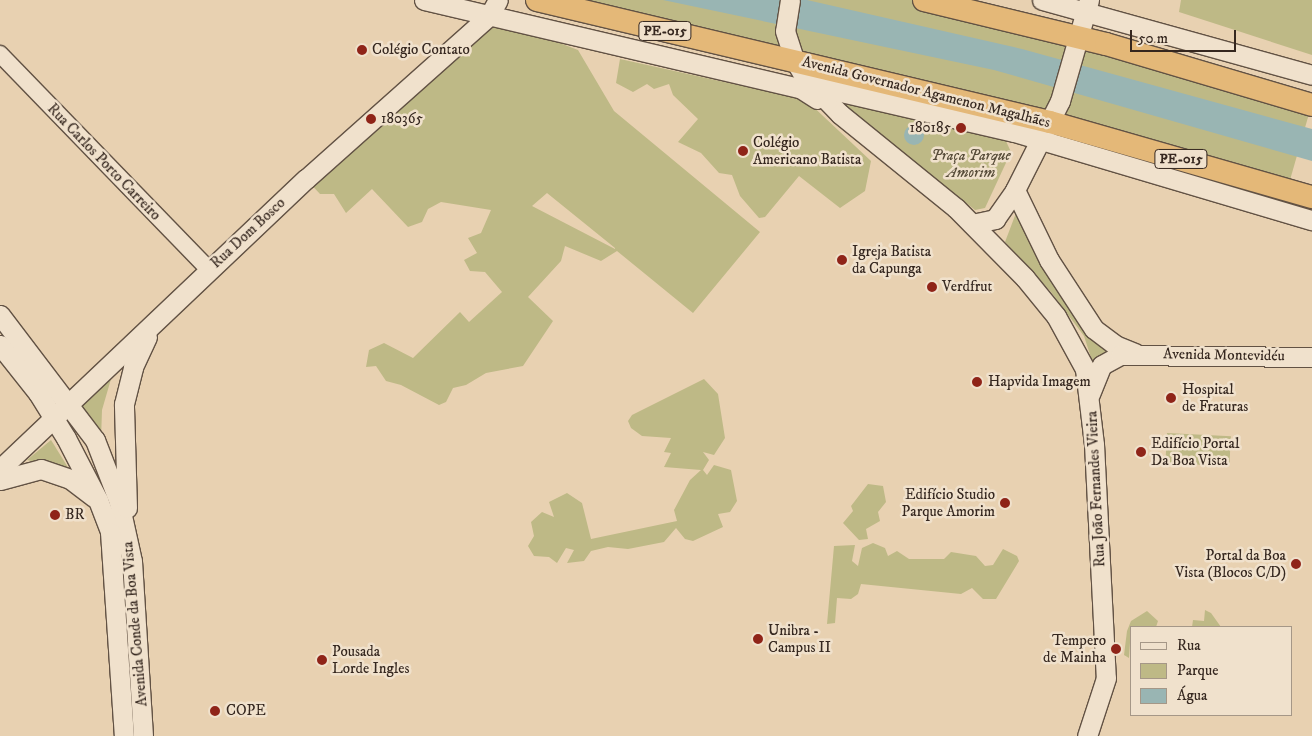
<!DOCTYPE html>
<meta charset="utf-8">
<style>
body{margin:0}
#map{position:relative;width:1312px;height:736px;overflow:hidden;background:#e8d1b1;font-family:"IM FELL DW Pica",serif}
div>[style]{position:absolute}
.green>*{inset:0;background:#beb986;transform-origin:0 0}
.water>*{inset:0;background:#99b5b3}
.round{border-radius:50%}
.roads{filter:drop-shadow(1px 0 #625244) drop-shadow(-1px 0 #625244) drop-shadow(0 1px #625244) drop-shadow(0 -1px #625244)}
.tertiary>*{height:16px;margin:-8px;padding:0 8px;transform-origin:8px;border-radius:8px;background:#f0e1cc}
.secondary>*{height:19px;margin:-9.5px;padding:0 9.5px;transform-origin:9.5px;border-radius:9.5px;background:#f0e1cc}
.trunk>*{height:22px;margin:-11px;padding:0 11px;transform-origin:11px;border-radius:11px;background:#e4b878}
.dots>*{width:14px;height:14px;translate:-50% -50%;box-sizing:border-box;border:2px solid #f0e1cc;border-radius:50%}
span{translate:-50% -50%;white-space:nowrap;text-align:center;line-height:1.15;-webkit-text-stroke:5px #f0e1cc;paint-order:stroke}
.shield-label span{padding:1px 4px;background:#f0e1cc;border:1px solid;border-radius:4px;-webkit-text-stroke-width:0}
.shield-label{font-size:14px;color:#35271f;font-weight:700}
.poi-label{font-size:15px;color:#35271f}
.left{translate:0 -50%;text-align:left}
.right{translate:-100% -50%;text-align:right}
.street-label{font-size:15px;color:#35271f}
.park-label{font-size:15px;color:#574c39;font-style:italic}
.legend{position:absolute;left:1130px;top:626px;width:162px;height:90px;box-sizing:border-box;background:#f0e1cc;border:1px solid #a59787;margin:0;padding:6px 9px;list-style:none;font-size:15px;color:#35271f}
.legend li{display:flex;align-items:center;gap:10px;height:25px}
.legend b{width:25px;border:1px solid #a59787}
.scale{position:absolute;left:1130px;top:30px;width:106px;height:22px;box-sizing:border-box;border:2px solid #35271f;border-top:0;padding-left:6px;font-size:15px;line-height:18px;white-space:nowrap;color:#35271f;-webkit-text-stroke:4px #f0e1cc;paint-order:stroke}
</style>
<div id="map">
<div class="green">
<i style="clip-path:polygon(537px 0,943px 0,1074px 31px,1045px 117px)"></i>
<i style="clip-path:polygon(1181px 0,1312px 0,1312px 55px,1179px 12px)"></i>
<i style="clip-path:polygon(evenodd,489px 16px,578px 50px,614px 111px,760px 232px,693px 313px,617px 251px,601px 261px,565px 246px,561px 261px,528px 297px,553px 321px,523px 366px,486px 373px,466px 385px,453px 388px,446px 402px,439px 405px,401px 385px,386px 381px,376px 366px,366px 367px,369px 350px,384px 343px,413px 358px,460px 312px,469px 322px,502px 292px,485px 272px,470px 271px,464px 260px,477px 253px,468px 238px,481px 233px,491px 210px,441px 202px,428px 209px,422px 222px,408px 227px,372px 189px,346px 213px,334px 194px,320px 194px,306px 179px,489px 16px,547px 193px,615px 248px,615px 249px,532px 206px,547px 193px)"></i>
<i style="left:1080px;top:38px;width:241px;height:89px;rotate:16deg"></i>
<i style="clip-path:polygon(620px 59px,806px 100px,871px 161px,865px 191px,840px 208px,799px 176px,765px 217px,759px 218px,740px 196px,732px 175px,719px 173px,701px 153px,678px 142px,698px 119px,673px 95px,669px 84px,654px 89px,647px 84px,633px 92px,616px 83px)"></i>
<i style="clip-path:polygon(847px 104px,917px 117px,1005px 139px,1011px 152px,985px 208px,975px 210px,845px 106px)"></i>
<i style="clip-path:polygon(1019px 205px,1035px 246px,1123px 351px,1095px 370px,1084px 336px,1051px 292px,1005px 242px)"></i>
<i style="clip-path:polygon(111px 379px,102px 410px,101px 440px,79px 407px)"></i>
<i style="clip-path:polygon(704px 379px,718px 394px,725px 438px,714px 455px,703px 452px,709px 460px,703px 470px,707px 475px,714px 465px,731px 470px,737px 501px,730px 512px,718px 514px,723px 527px,693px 541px,685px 539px,676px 528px,664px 542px,628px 549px,608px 547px,591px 551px,584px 561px,567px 563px,574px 550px,566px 548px,557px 563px,549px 557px,534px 556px,528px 546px,534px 536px,531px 522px,542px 512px,554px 517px,549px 502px,567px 493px,582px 503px,591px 539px,677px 521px,674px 510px,690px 480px,701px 470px,664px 467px,671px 453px,664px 452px,671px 438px,642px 436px,631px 428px,628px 421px,632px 415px)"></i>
<i style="left:1167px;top:433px;width:64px;height:30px;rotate:3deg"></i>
<i style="clip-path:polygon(51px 440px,69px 469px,27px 460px)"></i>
<i style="clip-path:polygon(868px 484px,883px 486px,886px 502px,878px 512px,880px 521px,866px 529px,868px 539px,859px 540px,843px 523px,853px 511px,851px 506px)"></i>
<i style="clip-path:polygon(873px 543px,885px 548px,888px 556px,897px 551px,909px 559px,944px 559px,951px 552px,976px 556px,985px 566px,993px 565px,1003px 549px,1017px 556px,1019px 561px,996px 599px,983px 599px,972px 588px,961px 594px,861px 584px,858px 594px,851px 599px,837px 598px,835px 623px,827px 624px,834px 546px,855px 545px,852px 561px,858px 566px,862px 548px)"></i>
<i style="clip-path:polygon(1205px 610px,1211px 613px,1221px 627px,1192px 627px,1193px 620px,1204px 621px)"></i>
<i style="clip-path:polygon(1147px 611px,1158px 621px,1156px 627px,1131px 627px,1129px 658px,1124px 655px,1127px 631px,1131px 621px)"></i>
</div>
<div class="water">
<i style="clip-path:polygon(663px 0,807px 0,1022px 49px,1312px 129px,1312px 161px,994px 70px)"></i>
<i class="round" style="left:904px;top:125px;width:20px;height:20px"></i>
</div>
<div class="roads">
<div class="tertiary">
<i style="left:0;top:54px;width:301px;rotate:45.9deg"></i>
</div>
<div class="secondary">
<i style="left:424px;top:0;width:386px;rotate:13.2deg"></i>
<i style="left:800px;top:88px;width:20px;rotate:33deg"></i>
<i style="left:790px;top:0;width:31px;rotate:99deg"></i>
<i style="left:785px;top:31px;width:29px;rotate:72deg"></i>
<i style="left:794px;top:59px;width:22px;rotate:60deg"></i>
<i style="left:805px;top:78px;width:50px;rotate:45.8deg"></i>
<i style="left:840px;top:114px;width:149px;rotate:39deg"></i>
<i style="left:956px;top:208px;width:98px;rotate:45.4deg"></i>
<i style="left:1025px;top:278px;width:49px;rotate:50.8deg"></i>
<i style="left:1056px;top:316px;width:60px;rotate:61.3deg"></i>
<i style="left:1085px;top:369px;width:76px;rotate:83.2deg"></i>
<i style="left:1094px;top:444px;width:234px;rotate:87.1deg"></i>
<i style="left:1106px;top:678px;width:61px;rotate:108.1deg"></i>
<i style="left:1042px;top:0;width:280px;rotate:15.5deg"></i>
<i style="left:815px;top:86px;width:204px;rotate:13deg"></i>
<i style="left:1014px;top:132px;width:311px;rotate:16.5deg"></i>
<i style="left:1015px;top:190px;width:78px;rotate:64.1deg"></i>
<i style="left:1049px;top:260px;width:82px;rotate:56.9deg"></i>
<i style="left:1094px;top:329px;width:26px;rotate:37deg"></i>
<i style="left:1115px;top:345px;width:22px;rotate:22deg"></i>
<i style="left:972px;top:224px;width:24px;rotate:-12deg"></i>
<i style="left:995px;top:219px;width:35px;rotate:-55deg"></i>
<i style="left:1015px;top:190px;width:100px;rotate:-63.2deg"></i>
<i style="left:1060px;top:101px;width:105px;rotate:-74deg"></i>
<i style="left:0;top:315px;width:157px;rotate:52.8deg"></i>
<i style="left:95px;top:440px;width:66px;rotate:68.8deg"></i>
<i style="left:119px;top:502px;width:60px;rotate:77.6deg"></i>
<i style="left:132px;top:561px;width:175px;rotate:86.4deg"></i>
<i style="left:0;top:345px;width:61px;rotate:51.6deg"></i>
<i style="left:38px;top:393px;width:53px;rotate:58.1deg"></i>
<i style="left:66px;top:438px;width:70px;rotate:62.7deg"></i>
<i style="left:98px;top:500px;width:34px;rotate:69deg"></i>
<i style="left:110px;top:532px;width:204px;rotate:86.1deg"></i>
<i style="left:1090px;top:394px;width:31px;rotate:-68deg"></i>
<i style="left:1102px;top:365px;width:21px;rotate:-29deg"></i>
<i style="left:1120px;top:355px;width:192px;rotate:0.6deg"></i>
<i style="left:0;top:469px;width:422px;rotate:-43.5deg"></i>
<i style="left:306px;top:179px;width:245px;rotate:-41.7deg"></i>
<i style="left:489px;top:16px;width:18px;rotate:-61deg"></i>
<i style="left:0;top:480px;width:42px;rotate:-15deg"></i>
<i style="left:41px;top:469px;width:31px;rotate:19deg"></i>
<i style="left:70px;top:479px;width:30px;rotate:37deg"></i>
<i style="left:127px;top:508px;width:104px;rotate:-91.7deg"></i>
<i style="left:124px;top:404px;width:38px;rotate:-76deg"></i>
<i style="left:133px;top:367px;width:33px;rotate:-65deg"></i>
</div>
<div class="trunk">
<i style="left:537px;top:0;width:527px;rotate:13.38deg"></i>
<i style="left:1050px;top:122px;width:273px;rotate:16deg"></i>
<i style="left:924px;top:0;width:187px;rotate:13.6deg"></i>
<i style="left:1106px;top:44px;width:215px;rotate:16.5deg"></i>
</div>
</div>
<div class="dots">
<i style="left:362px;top:50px;background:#8f2418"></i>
<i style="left:371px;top:119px;background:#8f2418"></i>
<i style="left:961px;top:128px;background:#8f2418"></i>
<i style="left:743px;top:151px;background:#8f2418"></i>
<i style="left:842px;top:260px;background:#8f2418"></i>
<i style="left:932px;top:287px;background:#8f2418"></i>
<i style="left:977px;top:382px;background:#8f2418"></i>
<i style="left:1171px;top:398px;background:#8f2418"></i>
<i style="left:1141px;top:452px;background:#8f2418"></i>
<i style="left:1005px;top:503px;background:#8f2418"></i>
<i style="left:55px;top:515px;background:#8f2418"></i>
<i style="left:1296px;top:564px;background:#8f2418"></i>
<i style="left:758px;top:639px;background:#8f2418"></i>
<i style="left:1116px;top:649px;background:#8f2418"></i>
<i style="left:322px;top:660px;background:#8f2418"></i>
<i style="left:215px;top:711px;background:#8f2418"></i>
</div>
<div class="shield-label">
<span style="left:665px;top:31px">PE-015</span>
<span style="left:1181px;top:159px">PE-015</span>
</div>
<div class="poi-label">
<span class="left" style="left:372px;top:50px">Colégio Contato</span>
<span class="left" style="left:381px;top:119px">180365</span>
<span class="right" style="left:951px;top:128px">180185</span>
<span class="left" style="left:753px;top:151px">Colégio<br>Americano Batista</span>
<span class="left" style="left:852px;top:260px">Igreja Batista<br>da Capunga</span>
<span class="left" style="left:942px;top:287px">Verdfrut</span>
<span class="left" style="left:988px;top:382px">Hapvida Imagem</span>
<span class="left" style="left:1182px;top:398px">Hospital<br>de Fraturas</span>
<span class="left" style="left:1151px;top:452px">Edifício Portal<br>Da Boa Vista</span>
<span class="right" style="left:995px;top:503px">Edifício Studio<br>Parque Amorim</span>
<span class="left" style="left:65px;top:515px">BR</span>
<span class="right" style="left:1286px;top:564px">Portal da Boa<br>Vista (Blocos C/D)</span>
<span class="left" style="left:768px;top:639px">Unibra -<br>Campus II</span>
<span class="right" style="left:1106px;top:649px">Tempero<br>de Mainha</span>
<span class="left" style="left:332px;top:660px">Pousada<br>Lorde Ingles</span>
<span class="left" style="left:226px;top:711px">COPE</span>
</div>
<div class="street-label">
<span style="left:926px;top:92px;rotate:14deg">Avenida Governador Agamenon Magalhães</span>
<span style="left:104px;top:162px;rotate:46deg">Rua Carlos Porto Carreiro</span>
<span style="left:248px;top:233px;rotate:-43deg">Rua Dom Bosco</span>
<span style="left:1224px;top:355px;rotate:1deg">Avenida Montevidéu</span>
<span style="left:1096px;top:489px;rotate:-93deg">Rua João Fernandes Vieira</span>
<span style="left:135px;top:624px;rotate:-95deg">Avenida Conde da Boa Vista</span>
</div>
<div class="park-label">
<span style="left:971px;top:164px">Praça Parque<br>Amorim</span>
</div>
<ul class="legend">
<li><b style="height:6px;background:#f0e1cc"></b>Rua</li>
<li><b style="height:14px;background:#beb986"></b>Parque</li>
<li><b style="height:14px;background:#99b5b3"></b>Água</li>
</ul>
<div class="scale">50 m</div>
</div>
